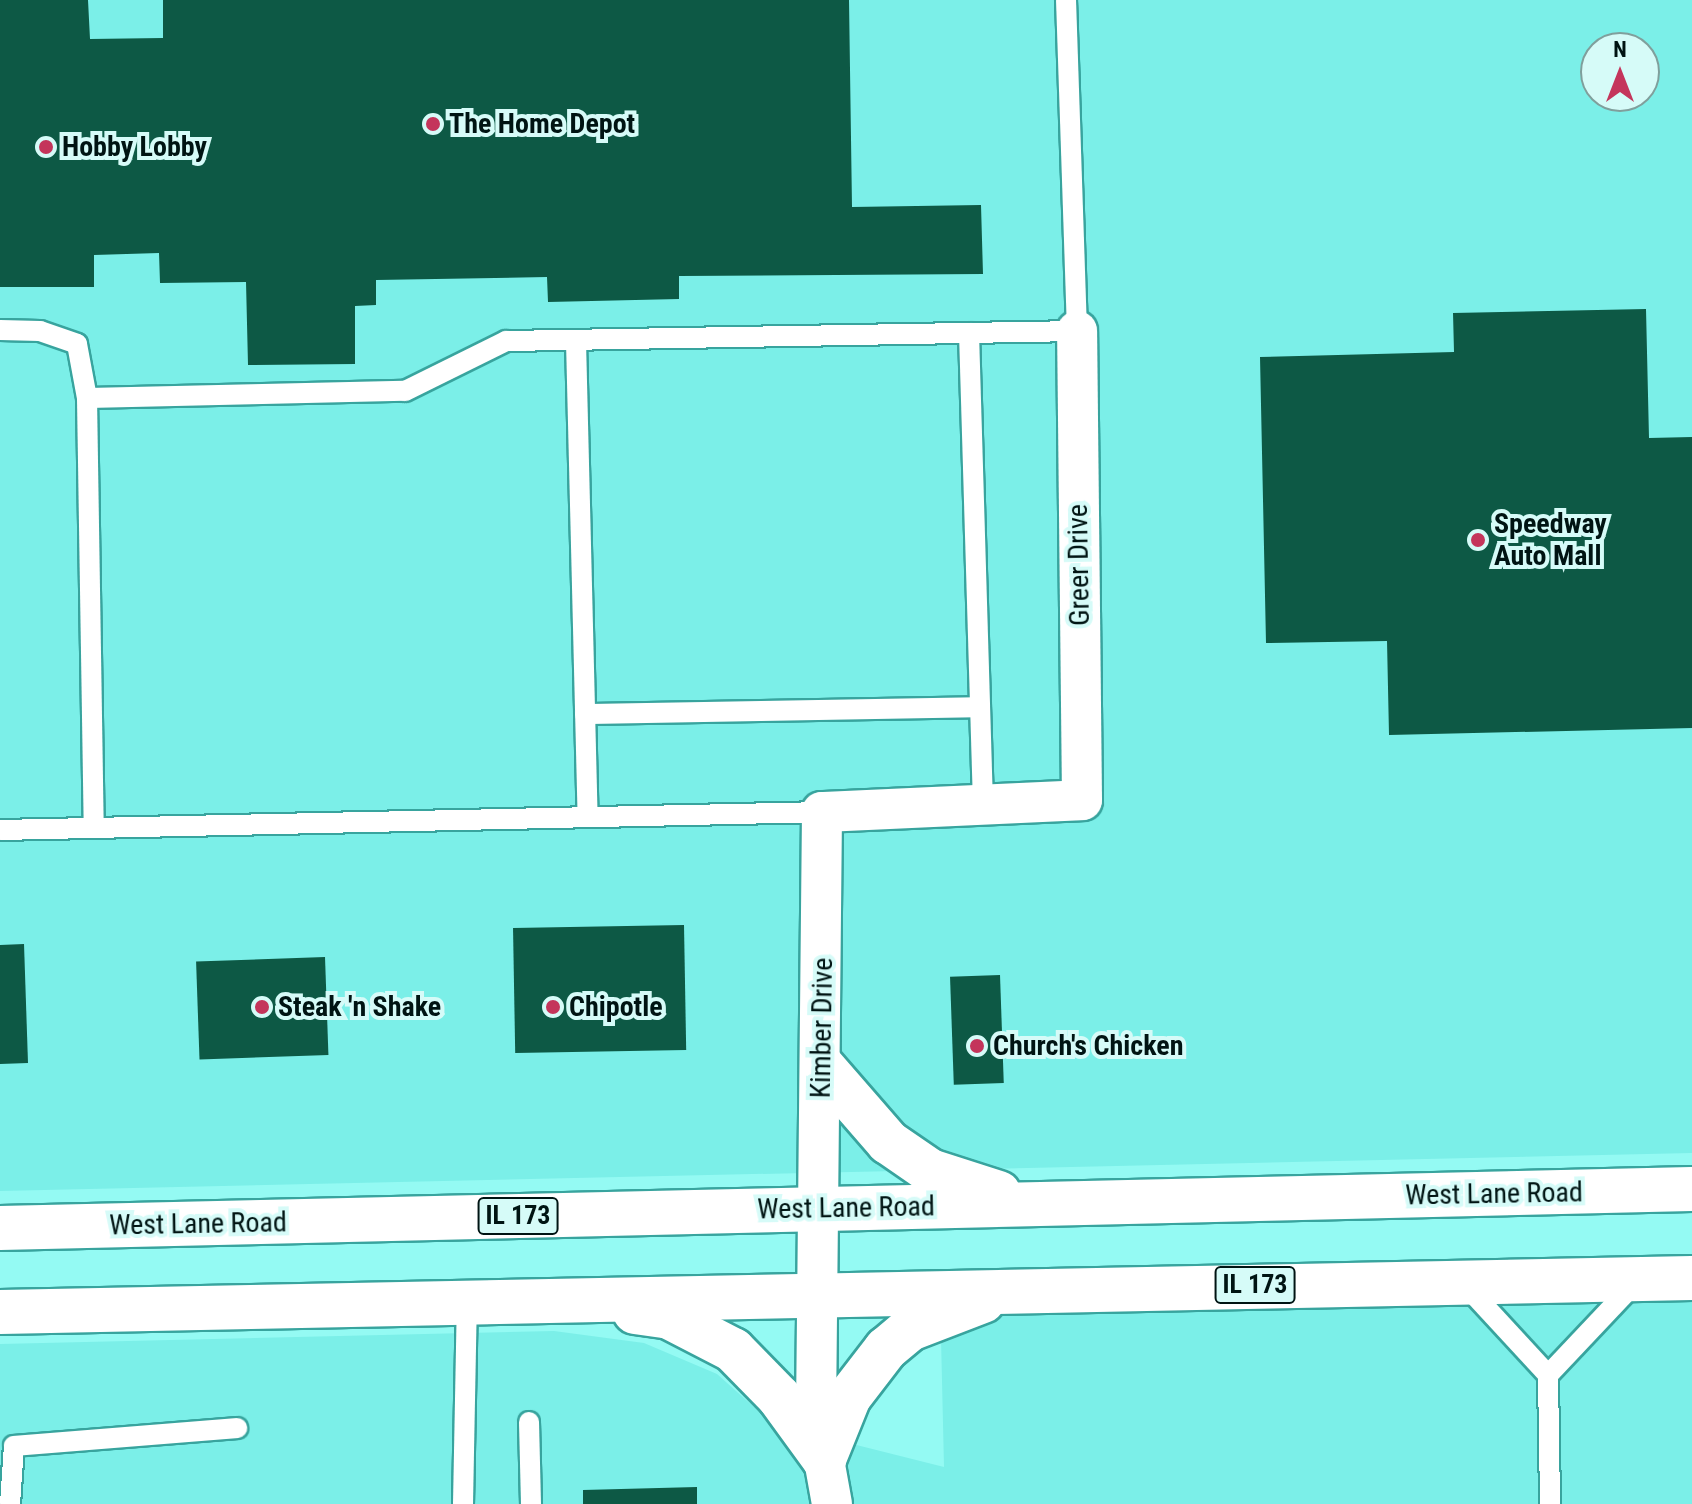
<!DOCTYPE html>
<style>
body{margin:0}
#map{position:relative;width:1692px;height:1504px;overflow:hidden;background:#94faf3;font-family:"Roboto Condensed",sans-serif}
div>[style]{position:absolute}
.built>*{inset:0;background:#7befe8}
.building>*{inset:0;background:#0d5945;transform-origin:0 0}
.roads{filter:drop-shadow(2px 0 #38a49e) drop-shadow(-2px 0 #38a49e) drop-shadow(0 2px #38a49e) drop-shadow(0 -2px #38a49e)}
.service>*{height:20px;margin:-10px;padding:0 10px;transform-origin:10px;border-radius:10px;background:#fff}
.minor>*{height:40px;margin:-20px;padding:0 20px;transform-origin:20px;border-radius:20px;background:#fff}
.primary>*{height:44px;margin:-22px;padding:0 22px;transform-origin:22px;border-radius:22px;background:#fff}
.dots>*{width:22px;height:22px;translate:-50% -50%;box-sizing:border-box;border:4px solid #d6fbf8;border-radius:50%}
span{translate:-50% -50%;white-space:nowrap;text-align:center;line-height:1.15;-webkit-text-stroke:8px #d6fbf8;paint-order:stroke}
.shield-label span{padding:2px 6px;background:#d6fbf8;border:2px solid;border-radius:6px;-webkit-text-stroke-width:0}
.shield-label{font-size:26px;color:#001413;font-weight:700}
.poi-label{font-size:28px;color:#001413;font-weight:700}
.left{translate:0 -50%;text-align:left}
.street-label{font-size:28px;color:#001413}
.north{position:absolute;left:1580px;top:32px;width:80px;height:80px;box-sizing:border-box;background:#d6fbf8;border:2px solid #809f9c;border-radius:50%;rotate:0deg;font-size:22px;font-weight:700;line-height:32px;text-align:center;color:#001413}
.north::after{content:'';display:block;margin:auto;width:28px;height:36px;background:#c4355b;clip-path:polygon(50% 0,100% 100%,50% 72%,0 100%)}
</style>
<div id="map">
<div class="built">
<i style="clip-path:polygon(evenodd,0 0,1692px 0,1692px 1153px,0 1191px,0 0,1596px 48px,1644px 48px,1644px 96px,1596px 96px,1596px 48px)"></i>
<i style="clip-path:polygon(1692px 1278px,1692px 1504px,0 1504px,0 1344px,554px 1331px,644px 1343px,717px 1374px,773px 1424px,944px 1467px,940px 1295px)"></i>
</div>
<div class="building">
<i style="clip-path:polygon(0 0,88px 0,90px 39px,163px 38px,163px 0,849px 0,852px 207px,981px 205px,983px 274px,679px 276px,679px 299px,548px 302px,547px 277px,376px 280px,376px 305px,355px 306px,355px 364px,248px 365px,246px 282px,160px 283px,159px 253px,94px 255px,94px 287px,0 287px)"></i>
<i style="clip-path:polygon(1646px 309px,1649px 438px,1692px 437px,1692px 728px,1389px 735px,1387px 641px,1266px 643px,1260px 357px,1454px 352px,1453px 313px)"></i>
<i style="left:684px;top:925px;width:125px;height:171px;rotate:89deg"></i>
<i style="clip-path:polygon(24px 944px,28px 1063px,0 1064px,0 945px)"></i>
<i style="left:325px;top:957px;width:98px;height:129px;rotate:88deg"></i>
<i style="left:1000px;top:975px;width:108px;height:50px;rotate:88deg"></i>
<i style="clip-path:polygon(697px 1487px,697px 1504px,583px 1504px,583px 1490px)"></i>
</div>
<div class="roads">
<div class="service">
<i style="left:0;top:330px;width:40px;rotate:1.4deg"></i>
<i style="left:40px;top:331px;width:39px;rotate:19deg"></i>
<i style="left:77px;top:344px;width:55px;rotate:79.5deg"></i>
<i style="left:87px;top:398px;width:429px;rotate:89.1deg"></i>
<i style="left:969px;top:333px;width:471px;rotate:88.3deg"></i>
<i style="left:576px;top:341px;width:475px;rotate:88.6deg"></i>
<i style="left:87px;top:398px;width:318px;rotate:-1.3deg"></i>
<i style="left:405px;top:391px;width:113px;rotate:-26.3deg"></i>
<i style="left:506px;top:341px;width:571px;rotate:-1deg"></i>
<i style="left:1077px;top:331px;width:331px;rotate:-91.9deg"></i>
<i style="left:585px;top:714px;width:395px;rotate:-1deg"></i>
<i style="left:0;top:830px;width:822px;rotate:-1.25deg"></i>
<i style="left:1466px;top:1286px;width:121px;rotate:47.3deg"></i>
<i style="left:1548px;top:1375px;width:129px;rotate:89.1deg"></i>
<i style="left:1548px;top:1375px;width:128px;rotate:-46.6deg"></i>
<i style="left:529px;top:1422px;width:82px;rotate:88.6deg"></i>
<i style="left:10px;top:1504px;width:58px;rotate:-86.1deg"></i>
<i style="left:14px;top:1446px;width:224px;rotate:-4.6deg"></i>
<i style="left:463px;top:1504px;width:202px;rotate:-88.9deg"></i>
</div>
<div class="minor">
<i style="left:832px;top:1504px;width:90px;rotate:-100.2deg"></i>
<i style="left:816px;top:1415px;width:603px;rotate:-89.43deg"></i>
<i style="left:822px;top:812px;width:260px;rotate:-2.6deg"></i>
<i style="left:1082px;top:800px;width:469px;rotate:-90.6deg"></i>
</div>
<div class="primary">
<i style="left:822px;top:1066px;width:101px;rotate:49deg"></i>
<i style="left:888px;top:1142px;width:51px;rotate:34.6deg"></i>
<i style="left:930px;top:1171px;width:72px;rotate:17.7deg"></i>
<i style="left:0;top:1228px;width:1692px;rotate:-1.32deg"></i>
<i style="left:0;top:1312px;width:1692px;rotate:-1.15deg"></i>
<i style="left:635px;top:1312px;width:34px;rotate:8deg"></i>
<i style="left:669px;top:1317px;width:72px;rotate:27.3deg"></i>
<i style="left:733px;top:1350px;width:66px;rotate:45.6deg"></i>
<i style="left:779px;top:1397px;width:77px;rotate:54deg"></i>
<i style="left:824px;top:1459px;width:67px;rotate:-68deg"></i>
<i style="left:849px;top:1397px;width:61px;rotate:-52.4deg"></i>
<i style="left:886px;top:1349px;width:31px;rotate:-40deg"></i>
<i style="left:910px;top:1329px;width:78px;rotate:-21deg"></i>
</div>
</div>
<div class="dots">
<i style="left:433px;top:124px;background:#c4355b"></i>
<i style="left:46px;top:147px;background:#c4355b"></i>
<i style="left:1478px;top:540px;background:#c4355b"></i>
<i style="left:262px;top:1007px;background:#c4355b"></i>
<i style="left:553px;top:1007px;background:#c4355b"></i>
<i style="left:977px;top:1046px;background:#c4355b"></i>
</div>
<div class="shield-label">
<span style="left:518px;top:1216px">IL 173</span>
<span style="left:1255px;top:1285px">IL 173</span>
</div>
<div class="poi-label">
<span class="left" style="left:449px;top:124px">The Home Depot</span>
<span class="left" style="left:62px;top:147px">Hobby Lobby</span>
<span class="left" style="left:1494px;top:540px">Speedway<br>Auto Mall</span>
<span class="left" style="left:278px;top:1007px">Steak 'n Shake</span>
<span class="left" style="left:569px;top:1007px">Chipotle</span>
<span class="left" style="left:993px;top:1046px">Church's Chicken</span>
</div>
<div class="street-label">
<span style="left:1079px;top:565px;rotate:-91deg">Greer Drive</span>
<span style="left:822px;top:1028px;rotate:-89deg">Kimber Drive</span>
<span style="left:1494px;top:1194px;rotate:-1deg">West Lane Road</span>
<span style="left:846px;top:1208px;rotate:-1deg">West Lane Road</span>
<span style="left:198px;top:1224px;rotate:-1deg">West Lane Road</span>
</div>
<div class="north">N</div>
</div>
